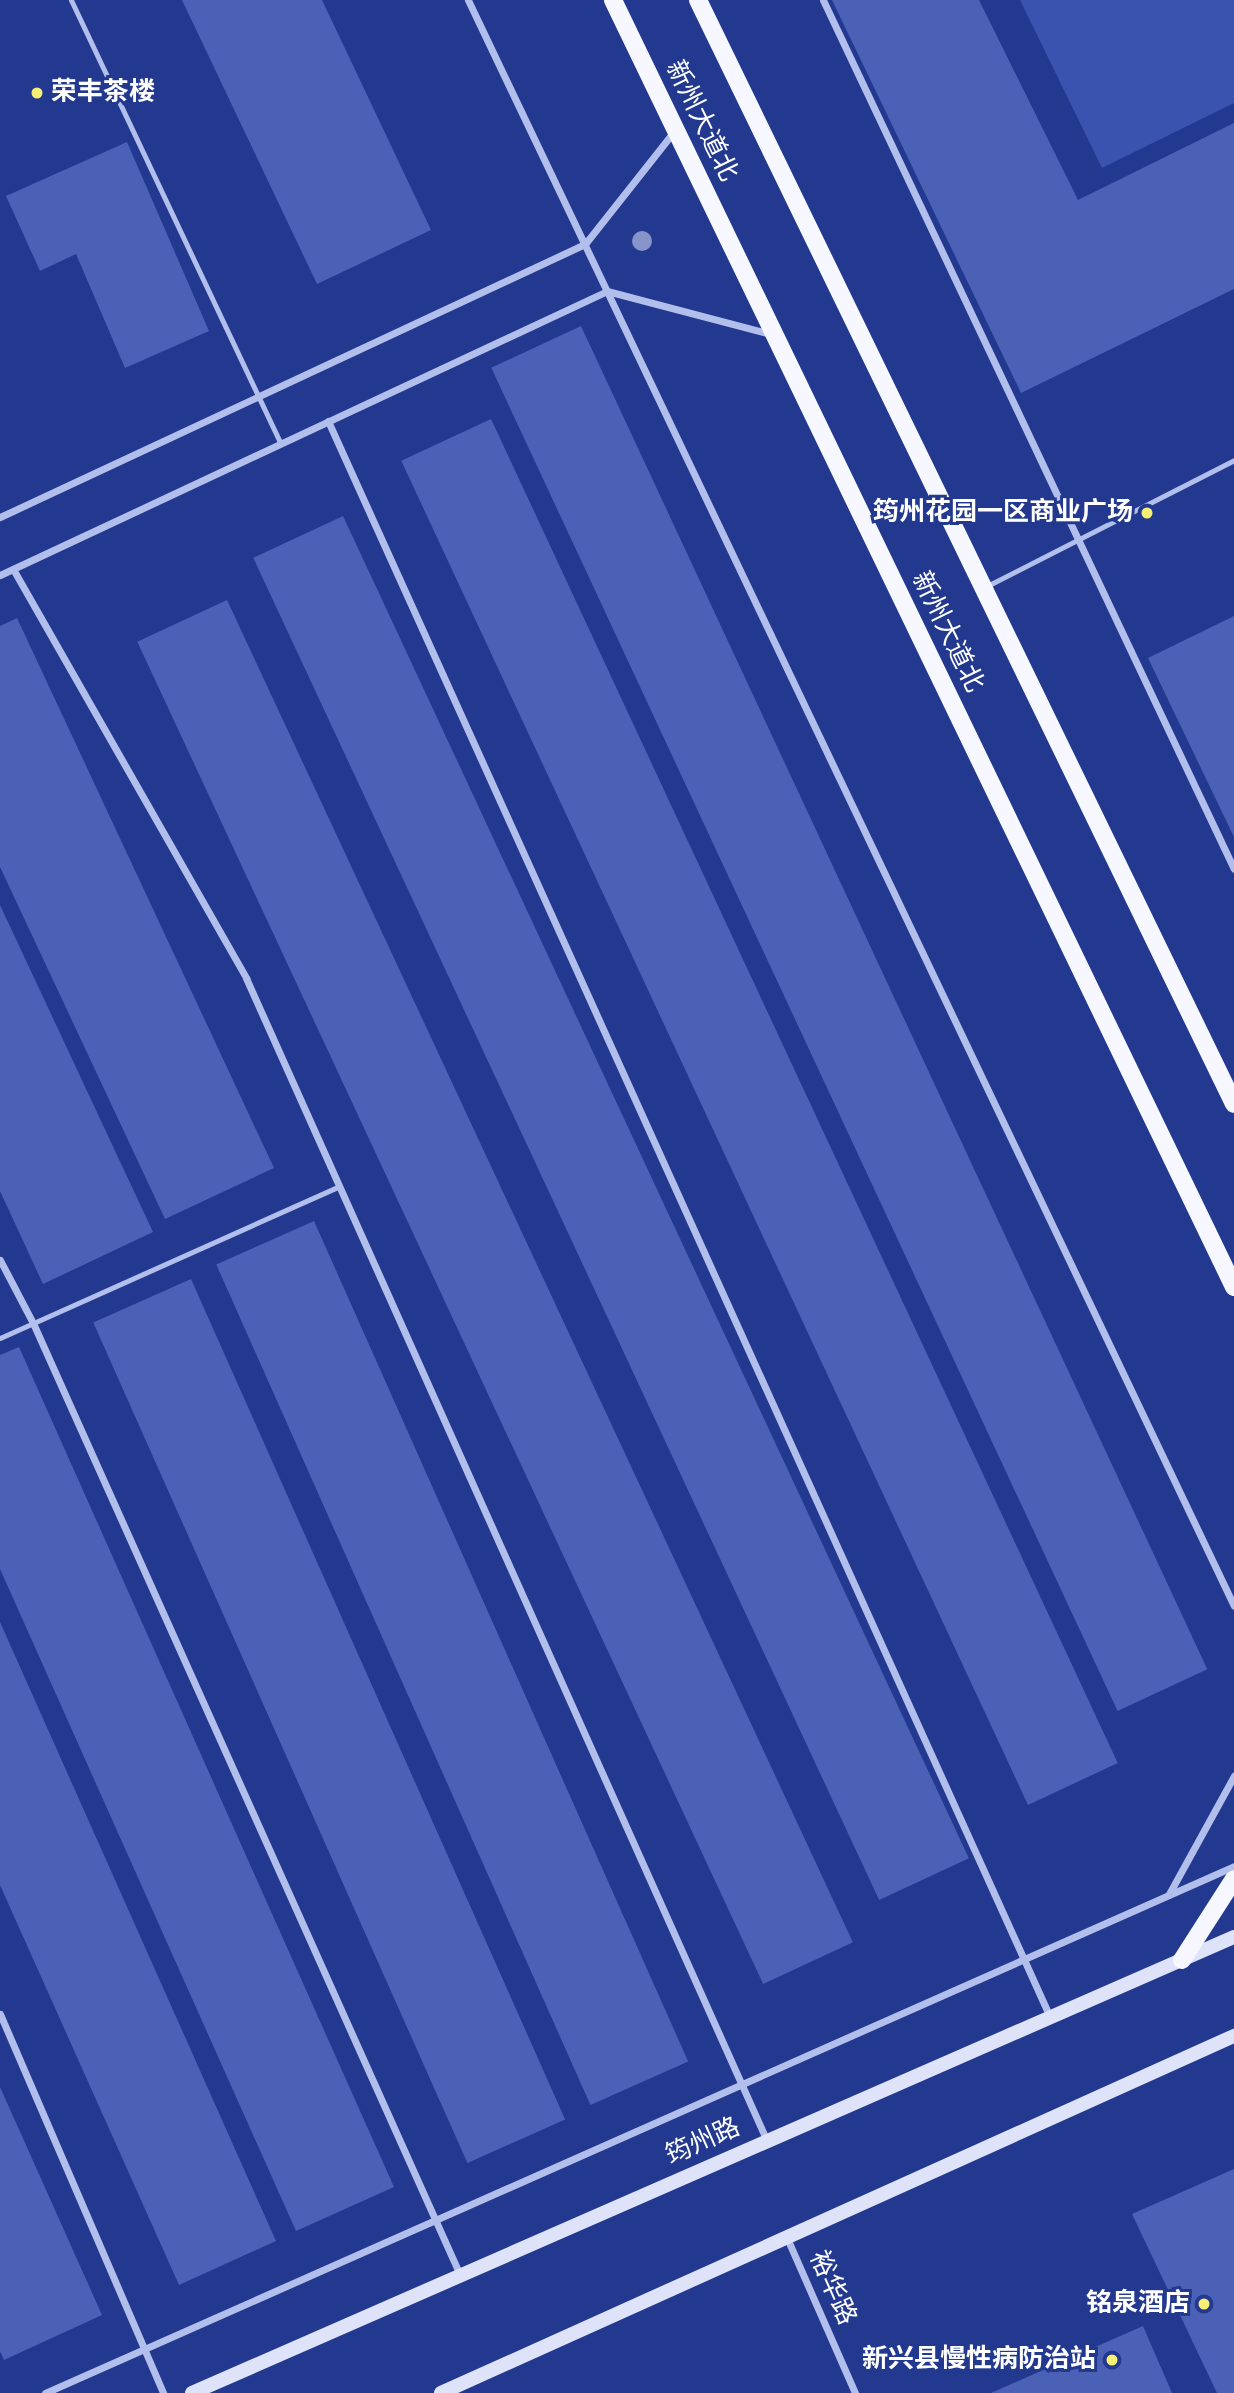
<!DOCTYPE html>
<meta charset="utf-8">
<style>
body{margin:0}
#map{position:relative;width:1234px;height:2393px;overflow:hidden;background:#22398f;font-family:"Alegreya Sans","Noto Sans SC",sans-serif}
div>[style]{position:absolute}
.green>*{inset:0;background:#3953ae}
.building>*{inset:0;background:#4b61b6;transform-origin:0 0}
.lane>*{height:5px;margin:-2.5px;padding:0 2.5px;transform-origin:2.5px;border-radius:2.5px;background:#b2bfec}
.street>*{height:7px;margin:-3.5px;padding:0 3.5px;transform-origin:3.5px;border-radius:3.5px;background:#b2bfec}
.secondary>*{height:14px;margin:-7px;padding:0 7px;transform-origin:7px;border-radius:7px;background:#dee3f9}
.primary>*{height:18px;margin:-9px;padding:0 9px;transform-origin:9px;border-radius:9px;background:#f7f8ff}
.trees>*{width:20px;height:20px;margin:-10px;border-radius:50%;background:#8694c9}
.dots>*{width:19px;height:19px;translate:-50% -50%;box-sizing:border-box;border:4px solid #22398f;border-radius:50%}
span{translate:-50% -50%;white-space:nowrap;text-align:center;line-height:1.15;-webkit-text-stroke:6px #22398f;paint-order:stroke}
.poi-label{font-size:26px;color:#fff;font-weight:700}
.left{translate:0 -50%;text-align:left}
.right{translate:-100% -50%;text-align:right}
.street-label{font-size:26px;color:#fff}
</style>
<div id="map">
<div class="green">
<i style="clip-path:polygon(1020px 0,1234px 0,1234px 103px,1102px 168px)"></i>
</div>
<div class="building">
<i style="clip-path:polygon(182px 0,322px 0,431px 230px,317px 284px)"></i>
<i style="clip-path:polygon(832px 0,979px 0,1078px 200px,1234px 123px,1234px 289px,1021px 393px)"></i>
<i style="clip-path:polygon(127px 142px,209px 331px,125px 368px,76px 254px,40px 271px,6px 196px)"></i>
<i style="left:581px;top:326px;width:1482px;height:99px;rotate:65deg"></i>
<i style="left:491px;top:419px;width:1483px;height:99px;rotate:65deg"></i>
<i style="left:343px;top:516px;width:1481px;height:99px;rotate:65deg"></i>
<i style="left:227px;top:600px;width:1481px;height:99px;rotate:65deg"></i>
<i style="clip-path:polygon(1234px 616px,1234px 837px,1148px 658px)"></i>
<i style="clip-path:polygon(17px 618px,274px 1168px,165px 1219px,0 867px,0 626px)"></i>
<i style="clip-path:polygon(0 905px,153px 1232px,43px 1284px,0 1191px)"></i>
<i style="left:314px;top:1221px;width:920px;height:107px;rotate:66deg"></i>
<i style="left:191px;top:1279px;width:920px;height:107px;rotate:66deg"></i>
<i style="clip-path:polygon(19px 1347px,394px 2187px,296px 2231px,0 1569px,0 1355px)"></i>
<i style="clip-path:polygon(0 1622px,276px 2241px,179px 2285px,0 1885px)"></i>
<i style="clip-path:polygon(0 2087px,102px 2315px,4px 2360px,0 2351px)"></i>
<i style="clip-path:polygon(1234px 2169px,1234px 2393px,1217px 2393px,1132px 2214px)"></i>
<i style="clip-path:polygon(1143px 2326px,1172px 2393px,991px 2393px)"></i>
</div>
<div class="lane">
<i style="left:71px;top:0;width:491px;rotate:64.7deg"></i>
<i style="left:987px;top:586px;width:277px;rotate:-27deg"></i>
<i style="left:0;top:1338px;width:372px;rotate:-24.1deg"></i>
</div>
<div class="street">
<i style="left:468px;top:0;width:1779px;rotate:64.5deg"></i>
<i style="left:823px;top:0;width:961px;rotate:64.69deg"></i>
<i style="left:328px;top:421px;width:1752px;rotate:65.66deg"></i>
<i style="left:0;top:517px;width:646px;rotate:-25.02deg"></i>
<i style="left:585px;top:244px;width:145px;rotate:-51.7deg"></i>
<i style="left:13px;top:569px;width:471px;rotate:60.3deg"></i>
<i style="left:246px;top:978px;width:1274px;rotate:65.87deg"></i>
<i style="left:0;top:575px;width:670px;rotate:-25.07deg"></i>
<i style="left:607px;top:291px;width:170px;rotate:14.7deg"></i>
<i style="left:0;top:1260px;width:71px;rotate:62.4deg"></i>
<i style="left:33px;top:1323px;width:1043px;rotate:65.84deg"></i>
<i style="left:1169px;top:1894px;width:135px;rotate:-61.2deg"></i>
<i style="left:0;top:2014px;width:413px;rotate:66.7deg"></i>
<i style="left:787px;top:2238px;width:169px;rotate:66.3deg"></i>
<i style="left:45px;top:2393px;width:1301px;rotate:-23.9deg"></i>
</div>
<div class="secondary">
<i style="left:192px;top:2393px;width:1137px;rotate:-23.64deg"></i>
<i style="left:441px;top:2393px;width:870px;rotate:-24.24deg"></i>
</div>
<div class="primary">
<i style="left:613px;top:0;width:1429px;rotate:64.24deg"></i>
<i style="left:698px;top:0;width:1227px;rotate:64.1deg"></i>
<i style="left:1182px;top:1960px;width:96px;rotate:-57.3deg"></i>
</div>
<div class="trees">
<i style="left:642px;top:241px"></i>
</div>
<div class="dots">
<i style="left:37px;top:93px;background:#f8f074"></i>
<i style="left:1147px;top:513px;background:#f8f074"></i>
<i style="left:1204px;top:2304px;background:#f8f074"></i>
<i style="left:1112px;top:2360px;background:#f8f074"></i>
</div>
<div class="poi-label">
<span class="left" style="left:51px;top:93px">荣丰茶楼</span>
<span class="right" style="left:1133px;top:513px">筠州花园一区商业广场</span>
<span class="right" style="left:1190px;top:2304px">铭泉酒店</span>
<span class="right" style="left:1096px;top:2360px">新兴县慢性病防治站</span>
</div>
<div class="street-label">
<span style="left:701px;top:121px;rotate:64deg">新州大道北</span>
<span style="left:947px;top:632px;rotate:64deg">新州大道北</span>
<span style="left:703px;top:2142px;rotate:-24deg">筠州路</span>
<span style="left:832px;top:2288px;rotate:66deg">裕华路</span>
</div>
</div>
